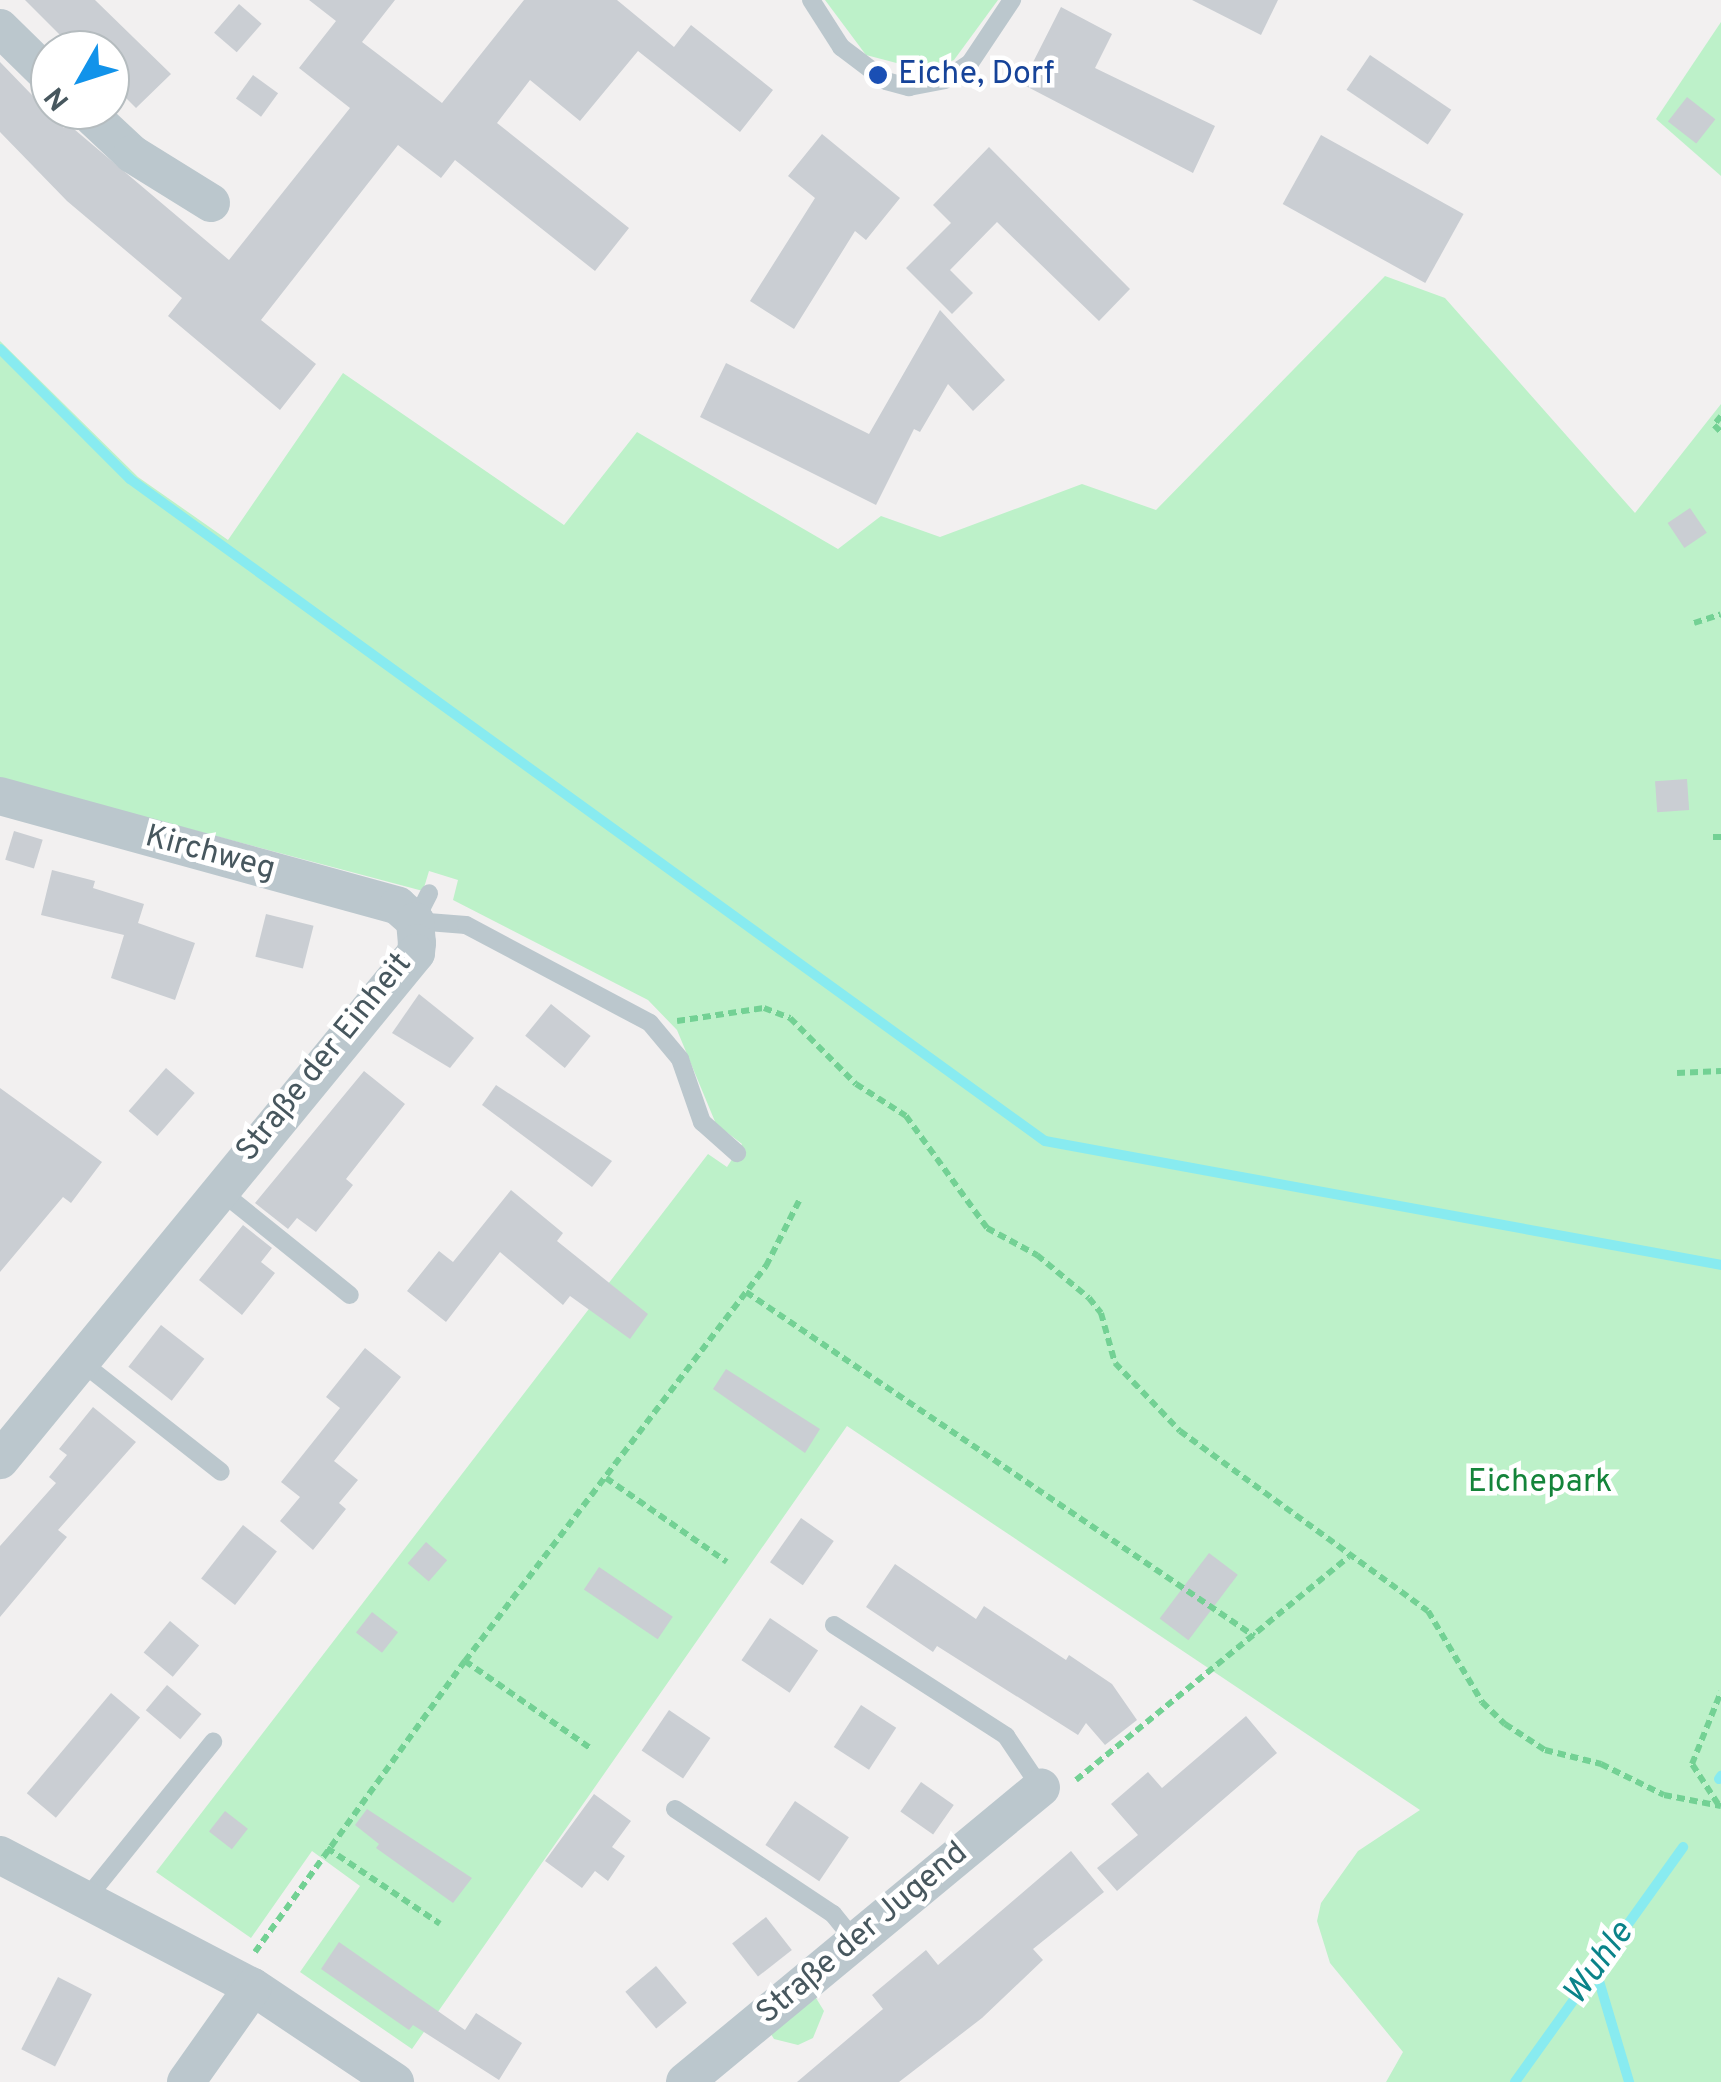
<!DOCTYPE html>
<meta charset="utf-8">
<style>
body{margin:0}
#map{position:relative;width:1721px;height:2082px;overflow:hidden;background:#f2f0f0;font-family:Overpass,sans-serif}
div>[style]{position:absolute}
.green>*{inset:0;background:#bdf1c9}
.stream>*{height:10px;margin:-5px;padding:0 5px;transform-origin:5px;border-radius:5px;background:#88ebf0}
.building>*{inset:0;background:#caced3;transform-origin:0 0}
.path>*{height:6px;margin-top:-3px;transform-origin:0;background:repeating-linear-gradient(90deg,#73d194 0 8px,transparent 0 13px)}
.lane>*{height:18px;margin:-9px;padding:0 9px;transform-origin:9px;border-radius:9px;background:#bbc7cd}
.street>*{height:38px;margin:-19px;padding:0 19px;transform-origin:19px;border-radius:19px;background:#bbc7cd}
.dots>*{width:28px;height:28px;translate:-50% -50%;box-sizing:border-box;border:5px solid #fff;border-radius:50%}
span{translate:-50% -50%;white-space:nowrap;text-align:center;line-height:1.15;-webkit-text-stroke:9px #fff;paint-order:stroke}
.transit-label{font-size:32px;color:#164399}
.left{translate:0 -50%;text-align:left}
.street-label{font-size:32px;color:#47575e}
.park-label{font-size:32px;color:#14843a}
.water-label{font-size:35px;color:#0a8389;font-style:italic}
.north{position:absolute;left:30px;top:30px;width:100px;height:100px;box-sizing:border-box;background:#fff;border:2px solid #b5bcbf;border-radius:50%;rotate:231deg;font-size:28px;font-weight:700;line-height:40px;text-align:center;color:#47575e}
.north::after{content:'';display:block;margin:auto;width:35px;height:45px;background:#1293ea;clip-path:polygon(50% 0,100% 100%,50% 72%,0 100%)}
</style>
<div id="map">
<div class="green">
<i style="clip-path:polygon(825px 0,998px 0,954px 60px,927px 71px,866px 55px)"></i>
<i style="clip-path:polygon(1721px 22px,1721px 176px,1656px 119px)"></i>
<i style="clip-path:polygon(1385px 276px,1445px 298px,1635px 513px,1721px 404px,1721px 2082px,1386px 2082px,1403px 2052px,1330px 1963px,1317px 1921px,1321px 1903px,1358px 1851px,1420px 1810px,847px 1426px,412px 2049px,300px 1972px,360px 1886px,312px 1851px,251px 1938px,156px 1872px,708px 1154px,727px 1167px,742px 1144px,716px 1124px,677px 1030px,648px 1000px,453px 900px,458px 880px,429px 871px,423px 891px,0 779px,0 341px,138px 477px,228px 540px,343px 373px,564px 525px,637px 432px,838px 549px,881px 516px,940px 537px,1082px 484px,1156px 510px)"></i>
<i style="clip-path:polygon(813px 1993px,824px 2011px,813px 2038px,798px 2045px,774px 2039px,769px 2031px)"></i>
</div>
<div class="stream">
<i style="left:0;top:349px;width:184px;rotate:45deg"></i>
<i style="left:130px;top:479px;width:1129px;rotate:35.89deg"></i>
<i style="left:1045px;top:1141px;width:687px;rotate:10.39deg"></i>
<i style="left:1719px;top:1779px;width:4px;rotate:-56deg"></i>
<i style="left:1596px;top:1971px;width:116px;rotate:73.4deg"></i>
<i style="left:1515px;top:2082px;width:289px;rotate:-54.4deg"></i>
</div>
<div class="building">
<i style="clip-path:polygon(25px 0,95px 0,171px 74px,136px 108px,110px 82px,110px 50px,75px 50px)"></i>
<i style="clip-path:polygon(309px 0,395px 0,362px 42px,442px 103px,524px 0,617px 0,674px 47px,691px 25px,773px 90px,740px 132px,638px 51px,580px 121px,530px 80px,497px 123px,629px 228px,595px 271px,455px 160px,441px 178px,398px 145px,261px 320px,316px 364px,280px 410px,168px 316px,182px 298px,67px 201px,0 132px,0 62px,64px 128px,68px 124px,229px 260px,350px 108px,299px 68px,336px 21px)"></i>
<i style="clip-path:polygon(1192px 0,1278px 0,1261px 35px)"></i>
<i style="left:239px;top:4px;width:30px;height:38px;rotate:41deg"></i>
<i style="clip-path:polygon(1061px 7px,1112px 34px,1095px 68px,1215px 126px,1193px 173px,1022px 84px)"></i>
<i style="left:1370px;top:55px;width:98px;height:42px;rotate:34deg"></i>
<i style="left:253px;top:75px;width:31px;height:29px;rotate:36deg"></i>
<i style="left:1687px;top:97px;width:36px;height:31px;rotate:38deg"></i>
<i style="clip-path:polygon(822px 134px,900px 198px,866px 240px,855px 231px,794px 329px,750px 301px,815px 198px,788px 176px)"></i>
<i style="left:1321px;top:135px;width:163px;height:79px;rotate:29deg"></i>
<i style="clip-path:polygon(989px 147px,1130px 289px,1099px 321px,997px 222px,950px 270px,973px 293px,952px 314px,906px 268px,951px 223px,933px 205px)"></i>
<i style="clip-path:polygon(940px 310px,1005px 380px,973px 411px,948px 384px,920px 432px,914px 429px,876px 505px,700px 417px,726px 363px,869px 434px)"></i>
<i style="left:1690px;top:508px;width:30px;height:27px;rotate:56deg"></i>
<i style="left:1687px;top:779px;width:31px;height:32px;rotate:86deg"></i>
<i style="left:14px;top:831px;width:30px;height:30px;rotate:17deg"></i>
<i style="clip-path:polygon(52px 870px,95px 881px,93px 888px,144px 904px,138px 923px,195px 943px,175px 1000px,111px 978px,124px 935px,41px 915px)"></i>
<i style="left:266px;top:914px;width:49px;height:44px;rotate:14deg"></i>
<i style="clip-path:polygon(419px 994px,474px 1038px,450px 1068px,392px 1033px)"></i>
<i style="left:551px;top:1004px;width:51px;height:41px;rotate:39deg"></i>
<i style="left:166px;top:1068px;width:38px;height:57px;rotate:41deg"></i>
<i style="clip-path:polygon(364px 1071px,405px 1104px,346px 1179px,353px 1185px,316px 1232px,297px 1218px,288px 1229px,255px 1203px)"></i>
<i style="clip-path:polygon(496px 1085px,612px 1161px,592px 1187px,482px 1105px)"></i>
<i style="clip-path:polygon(0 1088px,102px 1162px,71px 1203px,63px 1197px,0 1272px)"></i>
<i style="clip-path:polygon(511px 1190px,563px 1233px,557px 1241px,648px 1314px,630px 1339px,570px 1296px,563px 1305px,500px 1252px,446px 1322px,407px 1291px,439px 1251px,453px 1262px)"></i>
<i style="clip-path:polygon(243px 1225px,272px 1248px,261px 1262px,275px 1273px,242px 1315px,199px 1280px)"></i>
<i style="left:161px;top:1325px;width:55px;height:53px;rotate:38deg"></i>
<i style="clip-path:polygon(365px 1348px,401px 1377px,334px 1461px,358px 1480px,339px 1503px,346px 1509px,313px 1550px,280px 1521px,300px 1497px,281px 1482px,340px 1408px,326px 1397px)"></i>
<i style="clip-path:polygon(726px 1369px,820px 1429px,805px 1453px,713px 1389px)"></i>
<i style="clip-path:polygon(93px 1407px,136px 1442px,58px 1530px,67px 1537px,0 1617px,0 1546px,56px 1483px,49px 1477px,67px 1455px,59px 1449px)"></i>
<i style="left:801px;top:1518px;width:40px;height:54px;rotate:35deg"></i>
<i style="left:243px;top:1525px;width:43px;height:68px;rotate:38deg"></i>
<i style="left:426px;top:1542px;width:28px;height:28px;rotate:41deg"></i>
<i style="left:1209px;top:1553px;width:36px;height:82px;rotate:37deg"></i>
<i style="clip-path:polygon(895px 1564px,976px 1619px,984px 1606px,1066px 1660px,1069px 1655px,1112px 1684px,1137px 1720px,1105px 1745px,1086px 1723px,1078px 1735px,937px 1646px,933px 1652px,866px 1607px)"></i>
<i style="left:599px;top:1567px;width:89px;height:27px;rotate:34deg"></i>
<i style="left:372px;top:1612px;width:33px;height:26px;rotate:38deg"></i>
<i style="left:770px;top:1618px;width:58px;height:51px;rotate:34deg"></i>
<i style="left:170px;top:1621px;width:38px;height:41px;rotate:40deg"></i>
<i style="left:167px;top:1685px;width:45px;height:33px;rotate:40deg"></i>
<i style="left:111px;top:1693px;width:38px;height:131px;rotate:40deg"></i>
<i style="left:861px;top:1705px;width:42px;height:50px;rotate:33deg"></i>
<i style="left:669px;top:1710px;width:50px;height:49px;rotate:34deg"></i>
<i style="clip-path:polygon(1246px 1716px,1277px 1753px,1117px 1891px,1097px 1868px,1138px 1835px,1111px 1804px,1148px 1772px,1162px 1788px)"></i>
<i style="left:921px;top:1782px;width:40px;height:36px;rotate:35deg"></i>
<i style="clip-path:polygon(594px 1794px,631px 1821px,612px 1847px,625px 1856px,608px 1881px,595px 1871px,582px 1888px,545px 1861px)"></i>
<i style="left:795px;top:1801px;width:65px;height:53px;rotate:34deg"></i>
<i style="clip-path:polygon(367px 1809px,472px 1878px,453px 1903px,376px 1848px,379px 1844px,355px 1825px)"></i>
<i style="left:225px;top:1811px;width:29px;height:26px;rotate:38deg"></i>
<i style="clip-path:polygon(1071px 1851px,1104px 1892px,1033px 1949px,1043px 1960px,982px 2018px,899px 2082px,797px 2082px,883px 2009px,872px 1995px,926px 1950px,938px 1965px)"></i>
<i style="left:766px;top:1917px;width:42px;height:43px;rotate:52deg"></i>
<i style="clip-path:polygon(339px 1942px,465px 2030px,476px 2013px,522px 2043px,499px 2080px,413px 2025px,409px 2030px,321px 1969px)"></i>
<i style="left:656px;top:1966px;width:48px;height:40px;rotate:50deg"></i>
<i style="left:58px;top:1977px;width:38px;height:81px;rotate:27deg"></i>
</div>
<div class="path">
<i style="left:1721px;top:416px;width:11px;rotate:128deg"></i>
<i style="left:1714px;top:425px;width:10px;rotate:45deg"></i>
<i style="left:1694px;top:623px;width:28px;rotate:-18deg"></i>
<i style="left:1713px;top:837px;width:8px"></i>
<i style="left:677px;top:1021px;width:88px;rotate:-8.5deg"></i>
<i style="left:764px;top:1008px;width:28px;rotate:21deg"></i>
<i style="left:790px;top:1018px;width:93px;rotate:45deg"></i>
<i style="left:856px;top:1084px;width:59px;rotate:32.6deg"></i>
<i style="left:906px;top:1116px;width:138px;rotate:54.1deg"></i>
<i style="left:987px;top:1228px;width:57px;rotate:28.4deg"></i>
<i style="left:1037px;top:1255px;width:67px;rotate:39.6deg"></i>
<i style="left:1089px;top:1298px;width:19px;rotate:51deg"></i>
<i style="left:1101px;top:1313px;width:52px;rotate:74.4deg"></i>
<i style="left:1115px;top:1363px;width:94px;rotate:46.3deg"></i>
<i style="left:1180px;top:1431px;width:306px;rotate:36deg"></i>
<i style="left:1428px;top:1611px;width:106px;rotate:59.3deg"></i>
<i style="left:1482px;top:1702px;width:32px;rotate:44deg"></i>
<i style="left:1505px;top:1724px;width:48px;rotate:33deg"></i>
<i style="left:1545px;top:1750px;width:58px;rotate:14deg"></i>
<i style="left:1601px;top:1764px;width:70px;rotate:26.2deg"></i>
<i style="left:1664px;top:1795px;width:58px;rotate:10.9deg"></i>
<i style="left:1677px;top:1073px;width:44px;rotate:-2.6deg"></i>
<i style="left:746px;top:1292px;width:614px;rotate:34.1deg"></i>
<i style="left:606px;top:1478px;width:147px;rotate:34.8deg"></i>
<i style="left:465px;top:1661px;width:152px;rotate:34.8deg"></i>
<i style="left:1076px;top:1780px;width:352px;rotate:-39.3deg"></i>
<i style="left:1718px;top:1804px;width:48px;rotate:-123deg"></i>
<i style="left:1692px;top:1764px;width:78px;rotate:-68.1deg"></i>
<i style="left:327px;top:1848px;width:136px;rotate:33.9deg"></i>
<i style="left:255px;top:1952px;width:359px;rotate:-54.2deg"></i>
<i style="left:465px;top:1661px;width:497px;rotate:-52.7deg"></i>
<i style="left:766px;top:1266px;width:73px;rotate:-63.1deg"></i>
</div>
<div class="lane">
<i style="left:811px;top:0;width:56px;rotate:57.4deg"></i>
<i style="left:841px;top:47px;width:56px;rotate:37.1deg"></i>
<i style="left:886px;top:81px;width:24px;rotate:15deg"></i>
<i style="left:909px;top:87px;width:36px;rotate:-11deg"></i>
<i style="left:944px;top:80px;width:31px;rotate:-33deg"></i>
<i style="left:970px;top:63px;width:76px;rotate:-56.3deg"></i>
<i style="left:415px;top:921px;width:51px;rotate:4.5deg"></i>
<i style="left:466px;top:925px;width:208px;rotate:28deg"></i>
<i style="left:650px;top:1023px;width:47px;rotate:50.2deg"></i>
<i style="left:680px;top:1059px;width:67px;rotate:70.8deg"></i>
<i style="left:702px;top:1122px;width:47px;rotate:41.5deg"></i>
<i style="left:415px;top:921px;width:31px;rotate:-63deg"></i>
<i style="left:218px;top:1189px;width:169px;rotate:38.8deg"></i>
<i style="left:80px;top:1361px;width:179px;rotate:38.2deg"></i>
<i style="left:834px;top:1625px;width:205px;rotate:32.8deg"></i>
<i style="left:1006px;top:1736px;width:63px;rotate:56.1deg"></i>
<i style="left:675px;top:1809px;width:190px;rotate:33.6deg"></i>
<i style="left:833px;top:1914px;width:35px;rotate:51deg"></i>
<i style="left:87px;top:1898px;width:201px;rotate:-51.1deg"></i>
</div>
<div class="street">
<i style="left:0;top:28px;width:70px;rotate:44.4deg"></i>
<i style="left:85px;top:110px;width:64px;rotate:43.1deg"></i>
<i style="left:132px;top:154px;width:93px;rotate:31.8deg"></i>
<i style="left:0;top:796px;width:413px;rotate:15.4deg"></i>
<i style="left:398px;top:906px;width:23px;rotate:41deg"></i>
<i style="left:415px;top:921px;width:22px;rotate:85deg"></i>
<i style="left:417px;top:943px;width:10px;rotate:96deg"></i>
<i style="left:416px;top:953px;width:656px;rotate:129.37deg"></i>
<i style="left:0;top:1855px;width:285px;rotate:27.6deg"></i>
<i style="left:253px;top:1987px;width:171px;rotate:33.8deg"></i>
<i style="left:186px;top:2082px;width:116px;rotate:-54.8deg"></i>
<i style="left:685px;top:2082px;width:462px;rotate:-39.6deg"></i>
</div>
<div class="dots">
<i style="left:878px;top:75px;background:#1a4fb4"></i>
</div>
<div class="transit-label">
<span class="left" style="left:898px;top:75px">Eiche, Dorf</span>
</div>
<div class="street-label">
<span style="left:210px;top:854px;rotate:15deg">Kirchweg</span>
<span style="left:325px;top:1058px;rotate:-51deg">Straße der Einheit</span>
<span style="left:863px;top:1934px;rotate:-40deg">Straße der Jugend</span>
</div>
<div class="park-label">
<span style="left:1540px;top:1483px">Eichepark</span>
</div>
<div class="water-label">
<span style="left:1599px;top:1964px;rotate:-54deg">Wuhle</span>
</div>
<div class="north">N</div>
</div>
